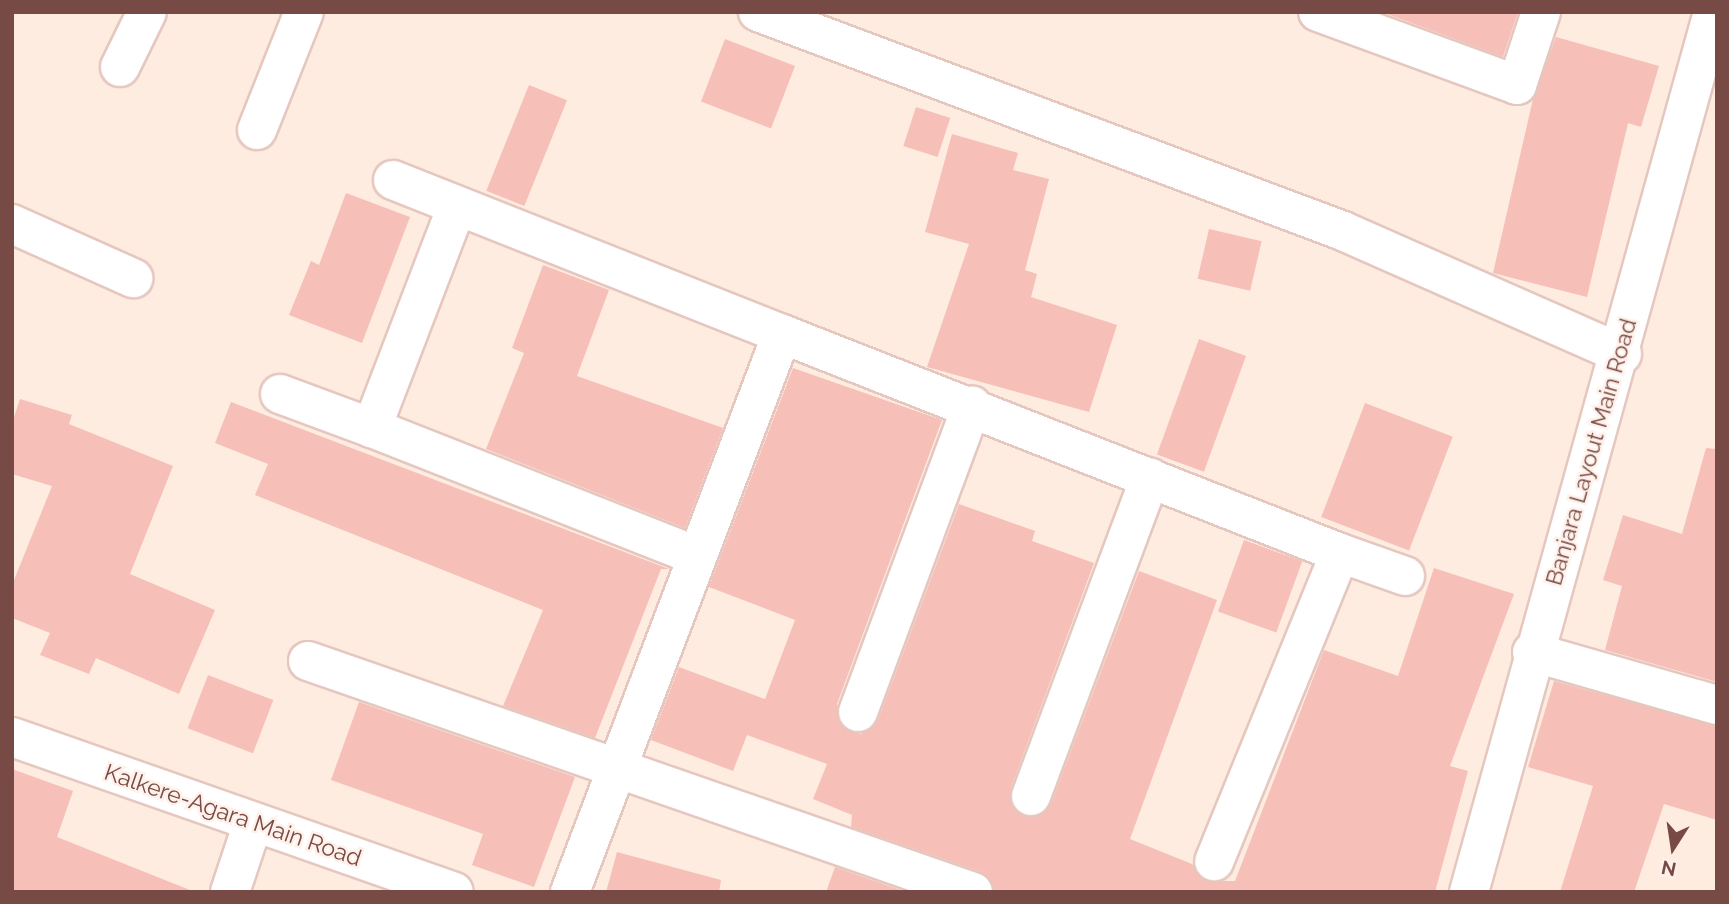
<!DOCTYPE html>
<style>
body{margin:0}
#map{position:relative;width:1729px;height:904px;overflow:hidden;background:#feece1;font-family:Raleway,sans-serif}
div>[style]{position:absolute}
.building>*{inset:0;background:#f6bfb7;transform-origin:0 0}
.roads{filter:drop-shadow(2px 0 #e5c7bf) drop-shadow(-2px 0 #e5c7bf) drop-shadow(0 2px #e5c7bf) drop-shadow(0 -2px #e5c7bf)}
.minor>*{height:38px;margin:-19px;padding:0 19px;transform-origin:19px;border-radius:19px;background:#fff}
span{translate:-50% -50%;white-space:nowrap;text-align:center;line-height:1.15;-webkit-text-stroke:5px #fff1ea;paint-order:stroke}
.street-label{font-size:23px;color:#784a46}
.frame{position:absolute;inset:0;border:14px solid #784a46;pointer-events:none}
.north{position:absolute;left:1638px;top:813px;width:70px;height:70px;-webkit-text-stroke:5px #fff1ea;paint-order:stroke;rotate:192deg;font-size:19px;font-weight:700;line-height:28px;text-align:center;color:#784a46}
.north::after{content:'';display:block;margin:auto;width:24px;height:32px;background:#784a46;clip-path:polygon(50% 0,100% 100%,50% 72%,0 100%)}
</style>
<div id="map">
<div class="building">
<i style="clip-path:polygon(1382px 12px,1518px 12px,1503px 57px)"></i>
<i style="clip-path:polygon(1556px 37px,1659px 66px,1641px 127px,1628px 123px,1587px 297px,1493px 273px,1533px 99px)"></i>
<i style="left:725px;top:39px;width:75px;height:67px;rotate:21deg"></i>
<i style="left:529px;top:85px;width:41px;height:114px;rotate:22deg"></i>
<i style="left:916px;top:107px;width:36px;height:41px;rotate:18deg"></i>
<i style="clip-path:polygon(952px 134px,1018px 153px,1013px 170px,1049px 179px,1025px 270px,1037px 274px,1031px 297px,1117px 325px,1089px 412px,927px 367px,969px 244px,925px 232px)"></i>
<i style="clip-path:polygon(346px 193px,410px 217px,362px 343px,289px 315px,311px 261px,319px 265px)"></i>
<i style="left:1209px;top:229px;width:54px;height:51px;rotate:13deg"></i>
<i style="clip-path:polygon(543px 265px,609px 290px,577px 376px,723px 428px,685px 528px,486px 449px,524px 353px,512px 348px)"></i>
<i style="left:1199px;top:339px;width:50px;height:123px;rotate:20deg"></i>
<i style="clip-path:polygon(793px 368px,942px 420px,837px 704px,841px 725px,861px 734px,878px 720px,959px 504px,1035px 531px,1032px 541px,1094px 563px,1011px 788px,1010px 800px,1023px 816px,1035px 817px,1051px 804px,1139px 571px,1217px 600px,1130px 839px,1192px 864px,1206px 881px,1235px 881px,1324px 650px,1398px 676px,1434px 568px,1514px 594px,1450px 766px,1468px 771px,1435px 892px,994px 892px,981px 872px,851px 827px,852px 815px,813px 799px,827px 764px,747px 735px,733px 771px,651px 740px,679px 667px,765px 699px,795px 620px,709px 587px)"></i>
<i style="clip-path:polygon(20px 399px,72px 415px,69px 424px,173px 466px,130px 574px,215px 610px,179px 694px,96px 658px,89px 674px,40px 655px,50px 633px,12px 618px,12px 585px,52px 486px,12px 474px,12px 423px)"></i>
<i style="clip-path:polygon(231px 402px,669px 569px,661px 569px,595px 738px,503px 706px,543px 610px,255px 495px,268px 464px,215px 443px)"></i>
<i style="left:1365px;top:403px;width:94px;height:122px;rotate:21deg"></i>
<i style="clip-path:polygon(1706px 448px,1717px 449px,1717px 682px,1605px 650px,1622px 586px,1603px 580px,1623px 515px,1682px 534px)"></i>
<i style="left:1244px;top:540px;width:62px;height:76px;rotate:20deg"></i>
<i style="left:208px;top:675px;width:70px;height:57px;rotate:21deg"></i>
<i style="clip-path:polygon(1554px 681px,1717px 726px,1717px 820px,1664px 804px,1634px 892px,1560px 892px,1593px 786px,1528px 767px)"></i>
<i style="clip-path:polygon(359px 702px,575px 777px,534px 887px,472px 865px,483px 834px,331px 780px)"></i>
<i style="clip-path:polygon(12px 769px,73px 791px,57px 837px,195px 892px,12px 892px)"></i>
<i style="clip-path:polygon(617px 852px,721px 880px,719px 892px,606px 892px)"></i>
<i style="clip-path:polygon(835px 867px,906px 892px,826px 892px)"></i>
</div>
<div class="roads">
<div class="minor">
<i style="left:758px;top:12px;width:625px;rotate:20.52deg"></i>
<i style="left:1343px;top:231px;width:305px;rotate:23.8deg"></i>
<i style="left:1318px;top:12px;width:212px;rotate:20.1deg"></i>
<i style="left:1517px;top:85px;width:77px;rotate:-71.8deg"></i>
<i style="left:120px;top:67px;width:61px;rotate:-63.9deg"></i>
<i style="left:257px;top:130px;width:127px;rotate:-68.3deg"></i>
<i style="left:393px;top:180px;width:418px;rotate:21.6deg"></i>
<i style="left:457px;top:206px;width:238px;rotate:111deg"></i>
<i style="left:372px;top:428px;width:349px;rotate:21.5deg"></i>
<i style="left:12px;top:224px;width:133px;rotate:24.1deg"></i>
<i style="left:280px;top:394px;width:98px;rotate:20.3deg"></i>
<i style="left:1340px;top:553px;width:69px;rotate:19.5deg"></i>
<i style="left:1532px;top:652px;width:192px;rotate:16deg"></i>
<i style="left:308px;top:661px;width:704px;rotate:19.16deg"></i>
<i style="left:858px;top:712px;width:327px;rotate:-69.6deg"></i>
<i style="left:12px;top:737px;width:468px;rotate:19.3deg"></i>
<i style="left:1031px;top:796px;width:340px;rotate:-69.5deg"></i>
<i style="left:230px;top:892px;width:73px;rotate:-71.6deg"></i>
<i style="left:570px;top:892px;width:597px;rotate:-69.2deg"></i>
<i style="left:782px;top:334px;width:599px;rotate:21.43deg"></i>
<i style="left:1340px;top:553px;width:333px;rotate:112.2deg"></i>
<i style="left:1469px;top:892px;width:913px;rotate:-74.5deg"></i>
</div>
</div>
<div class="street-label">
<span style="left:1591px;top:452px;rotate:-74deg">Banjara Layout Main Road</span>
<span style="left:233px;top:815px;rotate:19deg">Kalkere-Agara Main Road</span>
</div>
<div class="frame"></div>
<div class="north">N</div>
</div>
